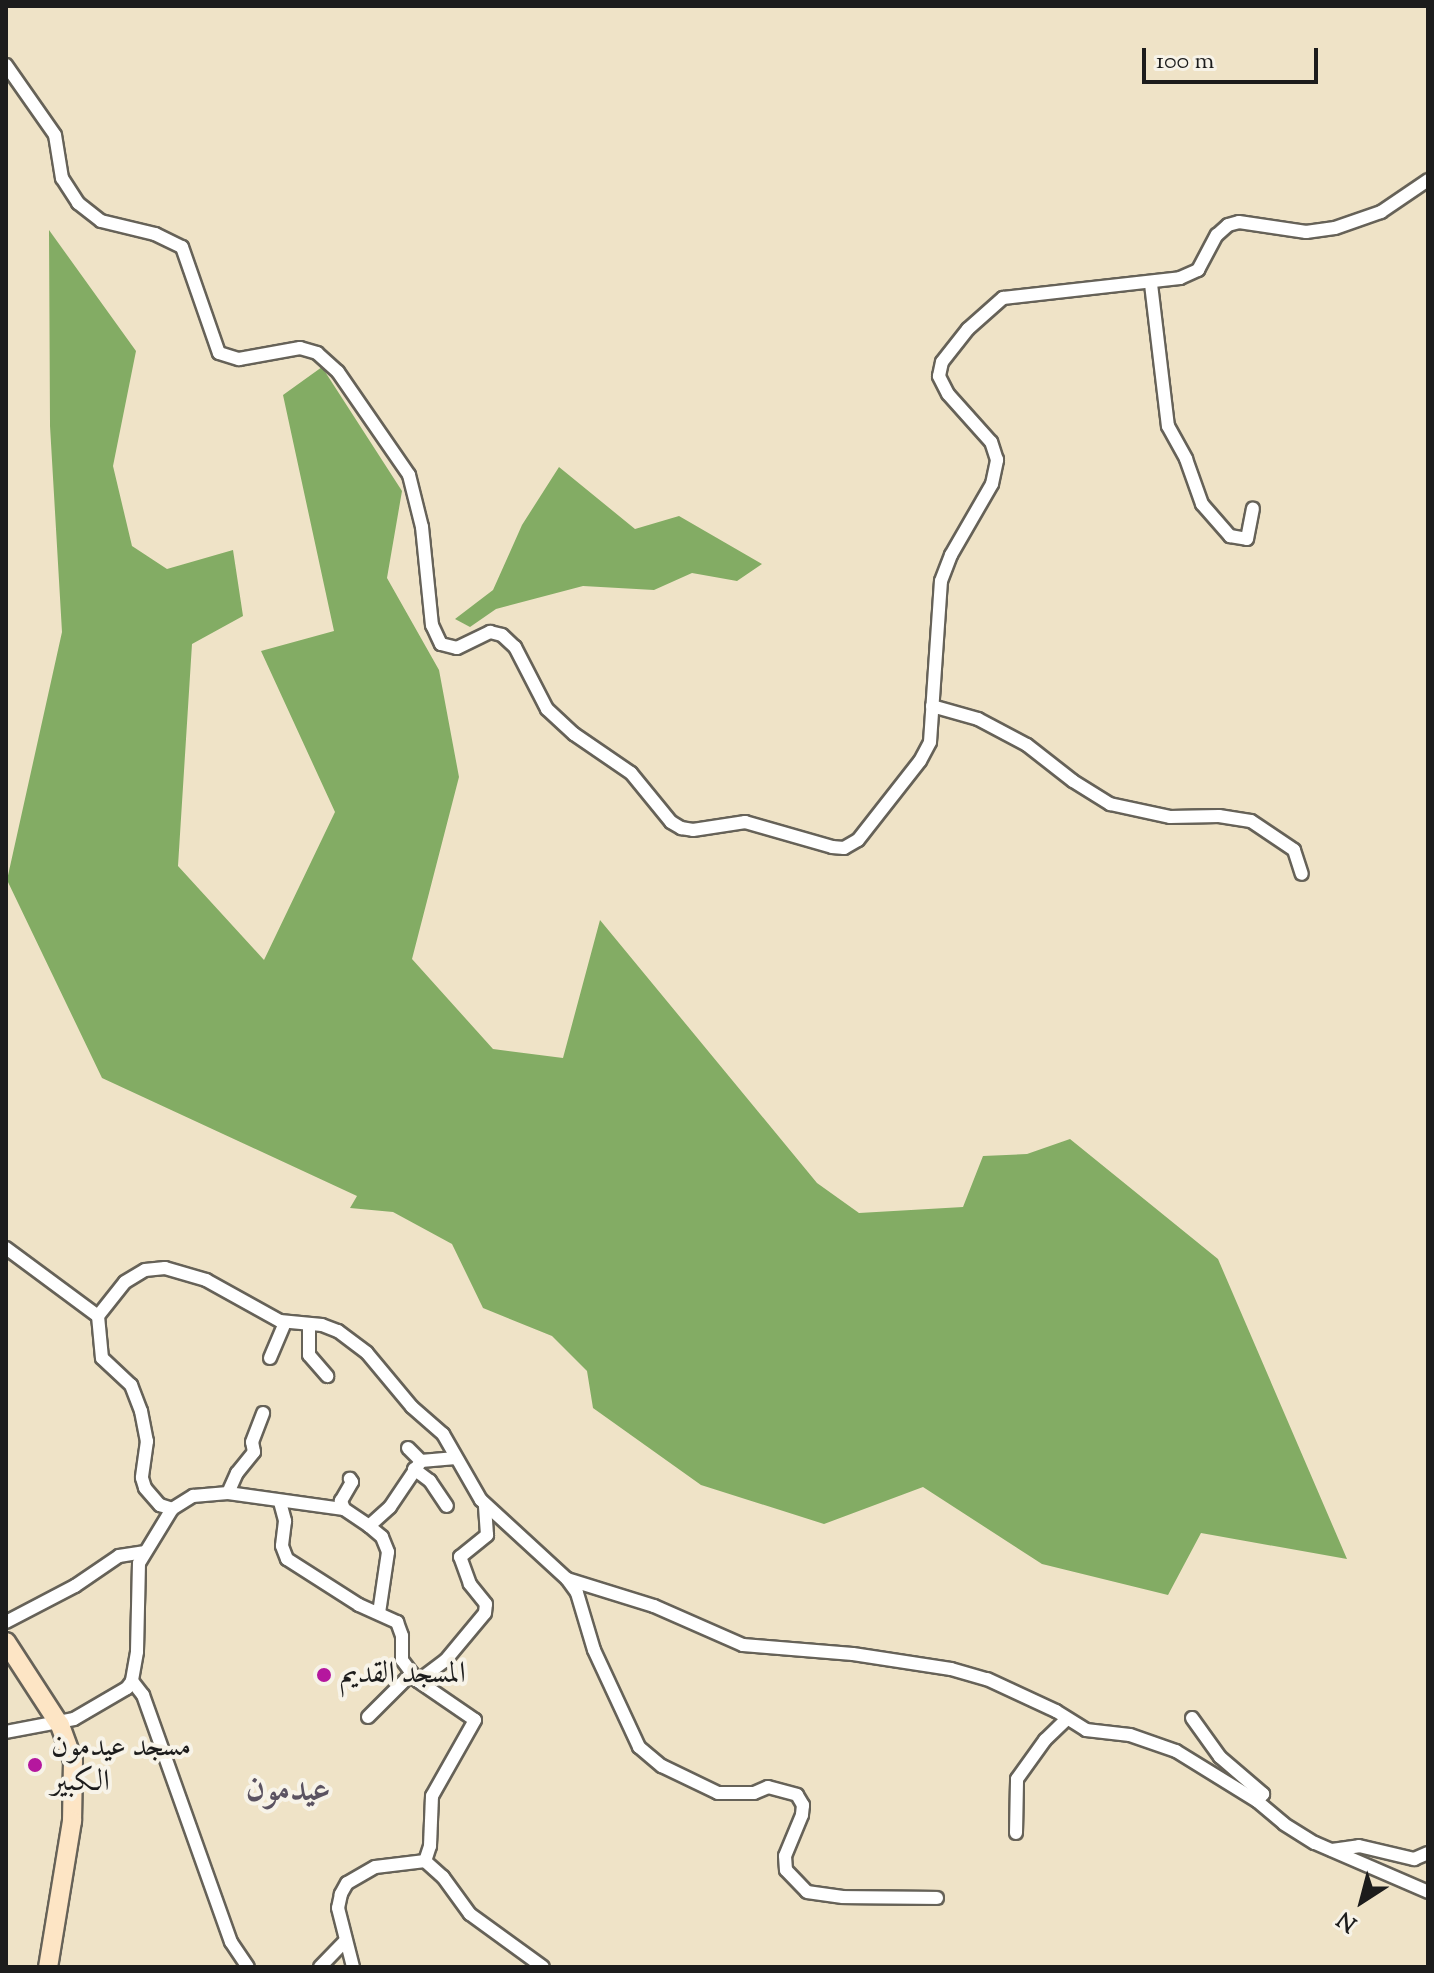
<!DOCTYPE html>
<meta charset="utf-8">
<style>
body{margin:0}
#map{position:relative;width:1434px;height:1973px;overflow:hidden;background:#efe3c7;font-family:"Sorts Mill Goudy",Amiri,serif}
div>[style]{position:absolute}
.forest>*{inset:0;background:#83ac64}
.roads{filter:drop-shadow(2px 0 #666258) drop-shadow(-2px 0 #666258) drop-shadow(0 2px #666258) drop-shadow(0 -2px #666258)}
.street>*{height:12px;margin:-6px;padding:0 6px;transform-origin:6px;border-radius:6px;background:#fff}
.secondary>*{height:18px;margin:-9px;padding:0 9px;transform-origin:9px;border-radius:9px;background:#fde5c5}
.dots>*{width:22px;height:22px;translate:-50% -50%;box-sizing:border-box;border:4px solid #f7f3e8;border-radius:50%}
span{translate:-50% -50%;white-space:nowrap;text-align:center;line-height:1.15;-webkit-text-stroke:8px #f7f3e8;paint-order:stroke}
.poi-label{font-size:30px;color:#1c1c1c}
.left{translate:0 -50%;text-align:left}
.quarter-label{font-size:34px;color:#5b5361;font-weight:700}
.frame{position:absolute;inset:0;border:8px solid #1c1c1c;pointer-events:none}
.north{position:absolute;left:1322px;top:1861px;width:80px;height:80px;-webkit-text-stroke:6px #f7f3e8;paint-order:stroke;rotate:216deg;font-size:22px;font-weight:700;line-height:32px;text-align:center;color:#1c1c1c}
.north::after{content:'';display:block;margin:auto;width:28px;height:36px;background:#1c1c1c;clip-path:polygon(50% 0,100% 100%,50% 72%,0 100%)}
.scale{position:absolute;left:1142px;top:48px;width:176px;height:36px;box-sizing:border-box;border:4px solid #1c1c1c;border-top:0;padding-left:10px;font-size:24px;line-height:28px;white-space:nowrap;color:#1c1c1c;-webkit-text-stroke:6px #f7f3e8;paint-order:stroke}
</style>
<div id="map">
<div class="forest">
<i style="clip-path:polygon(49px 230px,136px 351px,113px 466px,132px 546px,167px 569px,233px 550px,243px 616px,192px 644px,178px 866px,264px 960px,335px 812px,261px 651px,334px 631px,283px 395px,322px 367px,402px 491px,387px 578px,439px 670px,459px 777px,412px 959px,493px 1049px,563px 1058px,600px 920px,817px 1183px,859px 1213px,963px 1207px,983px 1156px,1027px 1154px,1070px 1139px,1218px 1259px,1347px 1559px,1201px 1533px,1168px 1595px,1042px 1564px,923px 1487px,824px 1524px,701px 1485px,593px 1408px,587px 1371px,552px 1336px,483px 1308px,452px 1244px,393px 1212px,350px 1208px,357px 1196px,102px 1078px,7px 880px,62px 632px,50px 426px)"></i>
<i style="clip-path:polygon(559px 467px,635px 529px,679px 516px,762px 564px,737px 581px,692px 573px,654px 590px,583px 586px,496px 609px,470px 627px,455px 619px,493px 590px,522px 525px)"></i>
</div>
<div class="roads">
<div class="street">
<i style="left:6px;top:65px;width:85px;rotate:55deg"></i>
<i style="left:55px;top:135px;width:44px;rotate:80.8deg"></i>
<i style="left:62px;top:178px;width:30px;rotate:57deg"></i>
<i style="left:78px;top:203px;width:29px;rotate:38deg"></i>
<i style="left:101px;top:221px;width:56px;rotate:13.5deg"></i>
<i style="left:155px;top:234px;width:30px;rotate:26deg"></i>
<i style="left:182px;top:247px;width:112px;rotate:70.8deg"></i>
<i style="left:219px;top:353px;width:21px;rotate:17deg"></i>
<i style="left:239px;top:359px;width:62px;rotate:-10.2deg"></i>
<i style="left:300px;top:348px;width:18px;rotate:16deg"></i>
<i style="left:317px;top:353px;width:28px;rotate:42deg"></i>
<i style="left:338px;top:372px;width:125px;rotate:55.4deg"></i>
<i style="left:409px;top:475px;width:54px;rotate:76deg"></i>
<i style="left:422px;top:527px;width:99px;rotate:84.2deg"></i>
<i style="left:432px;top:625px;width:21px;rotate:65deg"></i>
<i style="left:441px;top:644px;width:16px;rotate:14deg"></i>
<i style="left:457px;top:648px;width:37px;rotate:-26deg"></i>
<i style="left:490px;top:632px;width:12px;rotate:14deg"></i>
<i style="left:502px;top:635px;width:18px;rotate:43deg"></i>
<i style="left:515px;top:647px;width:70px;rotate:62.7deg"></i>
<i style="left:547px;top:709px;width:37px;rotate:43deg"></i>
<i style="left:574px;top:734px;width:69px;rotate:34.4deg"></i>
<i style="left:631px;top:773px;width:63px;rotate:50.8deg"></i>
<i style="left:671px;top:822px;width:12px;rotate:31deg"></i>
<i style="left:681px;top:828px;width:12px;rotate:9deg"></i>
<i style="left:693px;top:830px;width:53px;rotate:-8.7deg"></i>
<i style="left:745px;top:822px;width:91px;rotate:16deg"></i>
<i style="left:832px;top:847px;width:12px;rotate:5deg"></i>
<i style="left:844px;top:848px;width:16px;rotate:-30deg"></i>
<i style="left:858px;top:840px;width:100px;rotate:-51.9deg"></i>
<i style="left:920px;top:761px;width:21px;rotate:-62deg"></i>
<i style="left:930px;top:742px;width:161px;rotate:-86.1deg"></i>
<i style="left:941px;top:581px;width:28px;rotate:-69deg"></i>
<i style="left:951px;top:555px;width:82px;rotate:-60deg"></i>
<i style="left:992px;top:484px;width:25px;rotate:-78deg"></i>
<i style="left:997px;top:460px;width:19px;rotate:-108deg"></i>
<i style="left:991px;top:442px;width:64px;rotate:-131.9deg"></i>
<i style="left:948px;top:394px;width:20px;rotate:-117deg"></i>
<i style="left:939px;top:376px;width:14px;rotate:-78deg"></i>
<i style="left:942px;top:362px;width:42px;rotate:-51.8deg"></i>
<i style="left:968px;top:329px;width:47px;rotate:-41.5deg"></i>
<i style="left:1003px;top:298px;width:178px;rotate:-6.4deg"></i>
<i style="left:1180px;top:278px;width:20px;rotate:-24deg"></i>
<i style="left:1198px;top:270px;width:40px;rotate:-62deg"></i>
<i style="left:1217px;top:235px;width:15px;rotate:-42deg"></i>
<i style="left:1228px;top:225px;width:11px;rotate:-15deg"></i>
<i style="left:1239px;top:222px;width:68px;rotate:8.5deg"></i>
<i style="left:1306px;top:232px;width:29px;rotate:-8deg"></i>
<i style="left:1335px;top:228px;width:49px;rotate:-19.2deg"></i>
<i style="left:1381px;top:212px;width:57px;rotate:-34.2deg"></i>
<i style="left:1151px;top:284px;width:143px;rotate:83.2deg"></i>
<i style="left:1168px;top:426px;width:38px;rotate:61deg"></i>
<i style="left:1186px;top:459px;width:48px;rotate:70.4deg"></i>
<i style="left:1202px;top:504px;width:43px;rotate:48.8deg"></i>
<i style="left:1230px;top:536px;width:17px;rotate:10deg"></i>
<i style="left:1247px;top:539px;width:31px;rotate:-79deg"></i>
<i style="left:932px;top:706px;width:48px;rotate:15.8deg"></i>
<i style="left:978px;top:719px;width:55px;rotate:28deg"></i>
<i style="left:1027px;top:745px;width:58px;rotate:38deg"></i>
<i style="left:1073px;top:781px;width:44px;rotate:31.9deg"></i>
<i style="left:1110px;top:804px;width:61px;rotate:12.2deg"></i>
<i style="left:1170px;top:817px;width:49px;rotate:-1.2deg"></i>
<i style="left:1219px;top:816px;width:32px;rotate:9deg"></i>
<i style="left:1251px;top:821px;width:52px;rotate:34deg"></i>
<i style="left:1294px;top:850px;width:25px;rotate:72deg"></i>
<i style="left:6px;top:1248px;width:114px;rotate:36.5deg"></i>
<i style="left:98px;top:1316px;width:42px;rotate:84.6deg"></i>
<i style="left:102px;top:1358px;width:40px;rotate:43deg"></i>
<i style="left:131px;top:1385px;width:28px;rotate:69deg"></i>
<i style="left:141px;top:1411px;width:31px;rotate:79deg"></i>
<i style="left:147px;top:1441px;width:37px;rotate:98deg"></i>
<i style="left:142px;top:1478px;width:10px;rotate:73deg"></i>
<i style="left:145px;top:1488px;width:23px;rotate:49deg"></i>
<i style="left:160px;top:1505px;width:13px;rotate:18deg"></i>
<i style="left:172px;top:1509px;width:63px;rotate:121.4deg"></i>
<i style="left:139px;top:1563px;width:89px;rotate:91.3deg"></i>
<i style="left:137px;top:1652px;width:29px;rotate:100deg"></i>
<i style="left:132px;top:1681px;width:9px;rotate:126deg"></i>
<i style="left:127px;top:1688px;width:61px;rotate:149.7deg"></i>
<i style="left:74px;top:1719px;width:69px;rotate:169.2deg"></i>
<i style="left:98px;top:1316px;width:43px;rotate:-51.5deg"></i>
<i style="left:125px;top:1282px;width:23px;rotate:-31deg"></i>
<i style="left:145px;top:1270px;width:20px;rotate:-6deg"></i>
<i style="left:165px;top:1268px;width:43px;rotate:16.3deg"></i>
<i style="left:206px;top:1280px;width:85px;rotate:29deg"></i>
<i style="left:280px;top:1321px;width:42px;rotate:5.4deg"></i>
<i style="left:322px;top:1325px;width:17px;rotate:21deg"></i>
<i style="left:338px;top:1331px;width:36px;rotate:37deg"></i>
<i style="left:367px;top:1353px;width:70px;rotate:50.2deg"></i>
<i style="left:412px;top:1407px;width:41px;rotate:41.1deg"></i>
<i style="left:443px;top:1434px;width:76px;rotate:60.1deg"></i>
<i style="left:481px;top:1500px;width:117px;rotate:42.6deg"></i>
<i style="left:567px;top:1579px;width:91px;rotate:17.2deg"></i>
<i style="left:654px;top:1606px;width:97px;rotate:23.7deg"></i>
<i style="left:743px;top:1645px;width:110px;rotate:4.7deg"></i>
<i style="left:853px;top:1654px;width:99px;rotate:8.7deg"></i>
<i style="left:951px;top:1669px;width:37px;rotate:16deg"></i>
<i style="left:987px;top:1679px;width:76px;rotate:24.9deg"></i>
<i style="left:1056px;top:1711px;width:36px;rotate:32deg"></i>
<i style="left:1086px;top:1730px;width:44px;rotate:6.5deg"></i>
<i style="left:1130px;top:1735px;width:49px;rotate:19.2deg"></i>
<i style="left:1176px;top:1751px;width:95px;rotate:31.7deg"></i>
<i style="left:1257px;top:1801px;width:35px;rotate:40deg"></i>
<i style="left:1284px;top:1824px;width:36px;rotate:32deg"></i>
<i style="left:1315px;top:1843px;width:123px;rotate:23.4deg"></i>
<i style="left:309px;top:1324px;width:31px;rotate:90deg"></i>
<i style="left:309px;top:1355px;width:28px;rotate:49deg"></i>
<i style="left:270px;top:1358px;width:38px;rotate:-67deg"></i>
<i style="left:408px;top:1448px;width:18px;rotate:45deg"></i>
<i style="left:414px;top:1469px;width:20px;rotate:37deg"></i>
<i style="left:430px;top:1481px;width:30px;rotate:56deg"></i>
<i style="left:228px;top:1493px;width:22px;rotate:-66deg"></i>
<i style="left:237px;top:1473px;width:27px;rotate:-51deg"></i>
<i style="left:254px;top:1452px;width:10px;rotate:-101deg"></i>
<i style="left:252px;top:1442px;width:31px;rotate:-69deg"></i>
<i style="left:280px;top:1502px;width:20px;rotate:75deg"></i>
<i style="left:285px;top:1521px;width:25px;rotate:97deg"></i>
<i style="left:282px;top:1546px;width:14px;rotate:69deg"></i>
<i style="left:287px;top:1559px;width:85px;rotate:32.6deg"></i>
<i style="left:359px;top:1605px;width:42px;rotate:24.1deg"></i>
<i style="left:397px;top:1622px;width:15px;rotate:70deg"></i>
<i style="left:402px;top:1636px;width:24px;rotate:90deg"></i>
<i style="left:402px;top:1660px;width:26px;rotate:53deg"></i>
<i style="left:418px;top:1681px;width:69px;rotate:34.4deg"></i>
<i style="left:475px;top:1720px;width:87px;rotate:119.5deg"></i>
<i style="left:432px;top:1796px;width:50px;rotate:92.3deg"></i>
<i style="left:430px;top:1846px;width:16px;rotate:108deg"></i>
<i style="left:425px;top:1861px;width:50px;rotate:173.2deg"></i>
<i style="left:375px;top:1867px;width:32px;rotate:150deg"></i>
<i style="left:347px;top:1883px;width:13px;rotate:119deg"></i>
<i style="left:341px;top:1894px;width:14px;rotate:102deg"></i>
<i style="left:338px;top:1908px;width:61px;rotate:75.7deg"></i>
<i style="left:172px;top:1509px;width:25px;rotate:-32deg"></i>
<i style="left:193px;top:1496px;width:35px;rotate:-5deg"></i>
<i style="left:228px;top:1493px;width:117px;rotate:7.9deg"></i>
<i style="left:344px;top:1509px;width:30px;rotate:34deg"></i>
<i style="left:369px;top:1526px;width:28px;rotate:-42deg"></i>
<i style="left:390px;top:1507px;width:55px;rotate:-56deg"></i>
<i style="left:421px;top:1461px;width:35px;rotate:-5deg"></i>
<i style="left:344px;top:1509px;width:9px;rotate:-111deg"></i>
<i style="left:341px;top:1501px;width:22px;rotate:-60deg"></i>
<i style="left:352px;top:1482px;width:4px;rotate:-124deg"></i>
<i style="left:369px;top:1526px;width:17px;rotate:40deg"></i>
<i style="left:382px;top:1537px;width:16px;rotate:68deg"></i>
<i style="left:388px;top:1552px;width:62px;rotate:98.4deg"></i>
<i style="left:567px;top:1579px;width:17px;rotate:54deg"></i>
<i style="left:577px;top:1593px;width:59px;rotate:73.4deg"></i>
<i style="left:594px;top:1650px;width:107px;rotate:65.1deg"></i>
<i style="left:639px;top:1747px;width:30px;rotate:40deg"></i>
<i style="left:662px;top:1766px;width:62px;rotate:25.7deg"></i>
<i style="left:718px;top:1793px;width:36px"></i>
<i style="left:754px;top:1793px;width:15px;rotate:-23deg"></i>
<i style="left:768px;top:1787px;width:30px;rotate:15deg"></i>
<i style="left:797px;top:1795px;width:12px;rotate:59deg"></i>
<i style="left:803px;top:1805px;width:10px;rotate:96deg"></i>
<i style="left:802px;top:1815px;width:44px;rotate:112.5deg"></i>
<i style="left:785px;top:1856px;width:14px;rotate:86deg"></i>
<i style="left:786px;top:1870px;width:30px;rotate:46deg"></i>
<i style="left:807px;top:1892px;width:36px;rotate:8deg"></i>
<i style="left:843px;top:1897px;width:94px;rotate:0.6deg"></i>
<i style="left:6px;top:1622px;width:78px;rotate:-27.6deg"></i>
<i style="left:75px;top:1586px;width:53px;rotate:-34.3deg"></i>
<i style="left:119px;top:1556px;width:25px;rotate:-9deg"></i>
<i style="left:132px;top:1681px;width:18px;rotate:52deg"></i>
<i style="left:143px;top:1695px;width:262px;rotate:70.4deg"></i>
<i style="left:231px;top:1942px;width:30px;rotate:56deg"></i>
<i style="left:418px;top:1681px;width:34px;rotate:-37deg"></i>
<i style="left:445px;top:1661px;width:62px;rotate:-50.2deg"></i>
<i style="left:485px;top:1613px;width:9px;rotate:-84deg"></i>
<i style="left:486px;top:1604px;width:26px;rotate:-129deg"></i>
<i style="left:470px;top:1584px;width:29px;rotate:-110deg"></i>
<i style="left:460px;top:1557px;width:35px;rotate:-39deg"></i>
<i style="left:487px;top:1535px;width:31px;rotate:-94deg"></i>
<i style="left:368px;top:1717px;width:62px;rotate:-45deg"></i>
<i style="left:1192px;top:1718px;width:48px;rotate:54.3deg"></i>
<i style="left:1220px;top:1757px;width:57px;rotate:40.7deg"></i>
<i style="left:1263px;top:1794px;width:9px;rotate:131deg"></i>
<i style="left:1016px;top:1833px;width:54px;rotate:-88.9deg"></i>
<i style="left:1017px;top:1779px;width:48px;rotate:-54.3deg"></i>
<i style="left:1045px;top:1740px;width:29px;rotate:-44deg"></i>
<i style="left:1332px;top:1850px;width:27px;rotate:-8deg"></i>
<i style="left:1359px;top:1846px;width:57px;rotate:13.3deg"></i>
<i style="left:1414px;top:1859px;width:15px;rotate:-23deg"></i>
<i style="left:425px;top:1861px;width:24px;rotate:42deg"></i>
<i style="left:443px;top:1877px;width:46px;rotate:53.9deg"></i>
<i style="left:470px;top:1914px;width:90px;rotate:36deg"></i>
<i style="left:320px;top:1967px;width:37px;rotate:-46deg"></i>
</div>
<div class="secondary">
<i style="left:6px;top:1642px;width:99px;rotate:57deg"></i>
<i style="left:60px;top:1725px;width:37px;rotate:70deg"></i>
<i style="left:73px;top:1760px;width:61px;rotate:90.9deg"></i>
<i style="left:72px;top:1821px;width:148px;rotate:99.3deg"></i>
</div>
</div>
<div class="dots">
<i style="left:324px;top:1675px;background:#b5179e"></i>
<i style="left:35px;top:1765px;background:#b5179e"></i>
</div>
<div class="poi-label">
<span class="left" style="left:340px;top:1675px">المسجد القديم</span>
<span class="left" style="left:51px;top:1765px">مسجد عيدمون<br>الكبير</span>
</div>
<div class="quarter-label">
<span style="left:288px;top:1791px">عيدمون</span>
</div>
<div class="frame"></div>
<div class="north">N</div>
<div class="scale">100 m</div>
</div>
